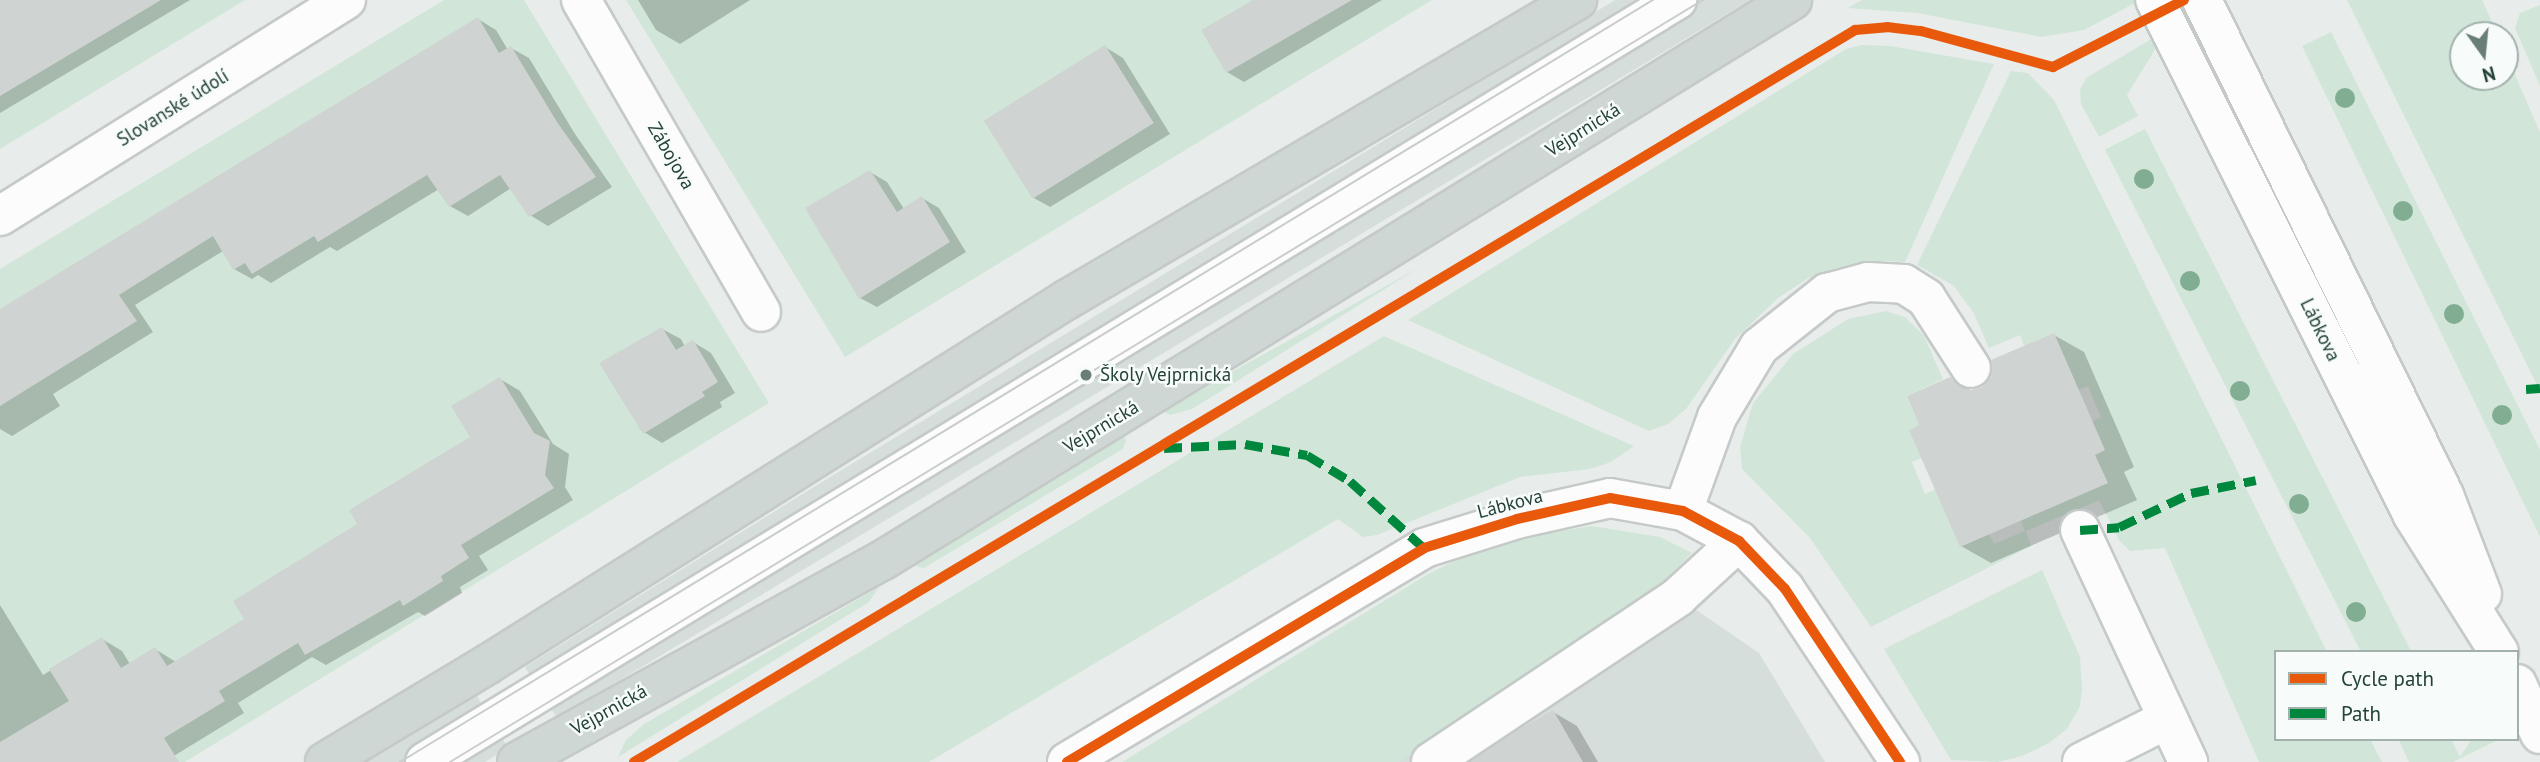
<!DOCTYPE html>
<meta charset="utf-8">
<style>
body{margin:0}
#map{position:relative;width:2540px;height:762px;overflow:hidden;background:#e8edeb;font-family:"PT Sans",sans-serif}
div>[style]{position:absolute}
.built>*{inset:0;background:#d6dedb}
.green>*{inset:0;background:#d1e6d8;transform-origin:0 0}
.shadow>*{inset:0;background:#0003}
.building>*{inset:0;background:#cfd4d2;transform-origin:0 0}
.roads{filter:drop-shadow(2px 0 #c5cac8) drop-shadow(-2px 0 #c5cac8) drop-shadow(0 2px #c5cac8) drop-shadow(0 -2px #c5cac8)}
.minor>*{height:38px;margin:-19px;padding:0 19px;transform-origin:19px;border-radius:19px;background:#fcfcfc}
.major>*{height:38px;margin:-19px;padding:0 19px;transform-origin:19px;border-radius:19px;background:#cfd7d5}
.tram>*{height:2px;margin:-1px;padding:0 1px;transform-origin:1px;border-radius:1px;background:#c9cdcc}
.quiet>*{height:9px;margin-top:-4.5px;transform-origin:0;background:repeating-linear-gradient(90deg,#00873e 0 18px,transparent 0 27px)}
.cycleway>*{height:10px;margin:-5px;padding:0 5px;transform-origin:5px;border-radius:5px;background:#e8590c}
.trees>*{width:20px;height:20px;margin:-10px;border-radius:50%;background:#81ae93}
.dots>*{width:19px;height:19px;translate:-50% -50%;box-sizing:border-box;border:4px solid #f7fbf9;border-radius:50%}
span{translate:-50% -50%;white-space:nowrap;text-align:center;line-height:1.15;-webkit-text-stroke:5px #f7fbf9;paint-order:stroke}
.street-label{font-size:19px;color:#24423a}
.poi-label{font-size:19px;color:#24423a}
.left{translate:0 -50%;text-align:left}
.legend{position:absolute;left:2274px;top:650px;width:245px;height:91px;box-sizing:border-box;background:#f7fbf9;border:2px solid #a3b1ad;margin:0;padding:9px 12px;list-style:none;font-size:21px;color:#24423a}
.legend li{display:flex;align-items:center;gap:14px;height:35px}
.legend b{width:35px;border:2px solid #a3b1ad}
.north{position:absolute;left:2449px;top:21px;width:70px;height:70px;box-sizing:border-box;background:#f7fbf9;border:2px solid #a3b1ad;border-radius:50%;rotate:165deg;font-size:19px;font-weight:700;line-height:28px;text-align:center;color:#24423a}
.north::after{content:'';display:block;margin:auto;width:24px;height:32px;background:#697e78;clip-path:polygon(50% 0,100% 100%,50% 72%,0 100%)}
</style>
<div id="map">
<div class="built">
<i style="clip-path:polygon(1615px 0,1750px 0,557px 718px,525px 667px,817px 485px)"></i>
<i style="clip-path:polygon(1612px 552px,1759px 653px,1825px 762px,1255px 762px)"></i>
<i style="clip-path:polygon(476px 694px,508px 748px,485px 762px,364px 762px)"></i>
</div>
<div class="green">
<i style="clip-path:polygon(0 0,245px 0,0 149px)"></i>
<i style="clip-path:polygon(444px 0,524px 0,769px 403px,185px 762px,0 762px,0 269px)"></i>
<i style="clip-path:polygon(626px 0,1432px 0,845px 357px)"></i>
<i style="clip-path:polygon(1862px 0,2139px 0,2139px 1px,2084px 30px,2042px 37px,1917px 13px,1848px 8px)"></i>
<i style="clip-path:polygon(2347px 0,2482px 0,2498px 35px,2463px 35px,2463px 77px,2505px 77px,2505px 52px,2540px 132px,2540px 391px)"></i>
<i style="clip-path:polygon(2540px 5px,2540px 86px,2515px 28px,2520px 13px)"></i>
<i style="clip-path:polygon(2331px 32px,2540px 450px,2540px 537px,2302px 46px)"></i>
<i style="clip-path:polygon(2158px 35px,2161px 40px,2127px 95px,2138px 116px,2099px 137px,2081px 104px,2080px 90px,2086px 78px)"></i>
<i style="clip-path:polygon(1862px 45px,1890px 46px,1994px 64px,1905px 262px,1883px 261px,1836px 268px,1807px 279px,1778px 298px,1735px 339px,1686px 409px,1668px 424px,1649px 431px,1408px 320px,1846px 49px)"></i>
<i style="clip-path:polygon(2011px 71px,2028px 73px,2054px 100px,2327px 652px,2276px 652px,2276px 739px,2370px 739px,2382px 762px,2259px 762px,2165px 548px,2130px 551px,2119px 540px,2099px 500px,2026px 531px,2031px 546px,1871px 627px,1810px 538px,1742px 469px,1740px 447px,1753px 403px,1793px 354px,1848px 319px,1886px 311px,1905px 317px,1924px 336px,1943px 379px,1907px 396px,1919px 425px,1909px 430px,1922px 458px,1912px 462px,1925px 494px,1936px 489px,1960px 546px,1989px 534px,1994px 544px,2025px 531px,2021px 520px,2107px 483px,2095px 455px,2092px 422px,2101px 417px,2088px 386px,2078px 390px,2054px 333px,2024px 346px,2020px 335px,1989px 348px,1973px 312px,1954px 286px,1917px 265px)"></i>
<i style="left:2145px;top:129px;width:585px;height:45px;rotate:63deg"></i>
<i style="clip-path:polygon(1420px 267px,1192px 409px,1170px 415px,1162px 411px)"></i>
<i style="clip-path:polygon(1384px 336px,1634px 446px,1611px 462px,1590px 469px,1520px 477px,1377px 535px,1363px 537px,1338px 519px,929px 762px,677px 762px)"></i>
<i style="clip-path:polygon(1124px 434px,1126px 441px,1123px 449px,924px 568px,914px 566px)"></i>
<i style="clip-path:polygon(1592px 526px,1660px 537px,1692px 553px,1660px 585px,1399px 762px,1122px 762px,1428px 574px,1472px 552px,1523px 537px)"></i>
<i style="clip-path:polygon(2042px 570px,2080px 657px,2082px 689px,2080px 706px,2067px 729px,2049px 743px,2022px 756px,1998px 762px,1951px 760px,1884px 649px)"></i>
<i style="clip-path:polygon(879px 587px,869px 602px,618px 757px,626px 740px,644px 724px)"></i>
<i style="clip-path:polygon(2398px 739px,2451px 739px,2460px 757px,2472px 739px,2500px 739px,2453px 762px,2409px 762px)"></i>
</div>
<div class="shadow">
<i style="clip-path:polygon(0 0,190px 0,0 113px)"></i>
<i style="clip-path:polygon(638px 0,750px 0,680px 44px,656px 30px)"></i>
<i style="clip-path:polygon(1257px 0,1382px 0,1244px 82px,1227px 72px)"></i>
<i style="clip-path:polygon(478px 19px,496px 30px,508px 50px,511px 48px,529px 58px,575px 134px,612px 187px,548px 226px,530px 215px,511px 188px,468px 216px,450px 206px,439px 189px,337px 251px,330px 247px,271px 283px,258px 275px,252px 279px,234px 269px,223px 251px,135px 305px,153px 332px,53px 394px,60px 406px,12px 436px,0 429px,0 311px)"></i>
<i style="clip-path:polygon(1105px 47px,1123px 58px,1170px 134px,1050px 207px,1032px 197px)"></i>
<i style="clip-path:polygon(870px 172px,887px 182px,904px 209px,922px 198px,939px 208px,966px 252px,877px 307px,860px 298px)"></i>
<i style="clip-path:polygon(662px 329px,681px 339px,685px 347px,693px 342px,711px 353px,735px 393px,720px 402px,722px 407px,662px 443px,644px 432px)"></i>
<i style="clip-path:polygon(2054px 335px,2084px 352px,2134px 467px,2124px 472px,2137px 500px,1991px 563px,1961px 546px,1921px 426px,1950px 379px,1972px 391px,1983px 388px)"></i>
<i style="clip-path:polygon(500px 379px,520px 391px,553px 444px,569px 454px,565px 487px,573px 500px,479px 556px,488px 570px,460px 587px,462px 593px,425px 616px,418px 612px,326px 665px,312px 657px,238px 703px,244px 713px,164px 762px,0 762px,0 605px,43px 675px,102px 639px,122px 651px,130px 664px,155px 649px,176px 662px,246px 620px,360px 525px,473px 437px)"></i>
<i style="clip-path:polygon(1553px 712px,1577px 726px,1598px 762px,1487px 762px)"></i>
</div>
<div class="building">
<i style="clip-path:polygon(0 0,161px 0,0 96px)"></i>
<i style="clip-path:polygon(1253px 0,1352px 0,1226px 73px,1201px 30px)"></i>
<i style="clip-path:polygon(478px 17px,499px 53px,511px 46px,557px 122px,596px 177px,529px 217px,500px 175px,449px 207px,427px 175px,318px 242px,314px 236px,252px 274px,245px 263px,233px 270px,213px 236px,119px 295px,137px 321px,0 406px,0 309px)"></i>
<i style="left:1105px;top:45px;width:92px;height:143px;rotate:58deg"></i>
<i style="clip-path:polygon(870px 170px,897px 212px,922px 196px,950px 242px,859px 299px,805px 208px)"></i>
<i style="clip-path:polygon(662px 327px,676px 350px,693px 340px,718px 382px,702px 392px,705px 396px,643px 434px,599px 363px)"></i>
<i style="clip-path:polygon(2054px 333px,2105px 450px,2095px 455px,2108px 483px,1960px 547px,1909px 430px,1919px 425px,1907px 396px,1950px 377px,1962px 388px,1971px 390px,1982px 387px,1991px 377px,1991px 360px)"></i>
<i style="clip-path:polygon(500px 377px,534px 433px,550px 441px,545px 475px,554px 488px,461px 545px,469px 558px,441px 576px,443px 581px,403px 606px,400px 600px,305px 655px,298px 643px,219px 691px,225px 701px,164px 738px,179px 762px,0 762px,0 742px,69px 701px,49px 669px,102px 637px,121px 668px,155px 647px,167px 666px,244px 619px,233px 601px,357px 524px,349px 510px,470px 437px,451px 406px)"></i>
<i style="clip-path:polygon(1553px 710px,1583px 762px,1470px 762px,1515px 732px)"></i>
</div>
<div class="roads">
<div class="minor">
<i style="left:581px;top:0;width:360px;rotate:60deg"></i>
<i style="left:2155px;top:0;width:575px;rotate:63.43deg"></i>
<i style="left:2412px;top:514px;width:163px;rotate:57.8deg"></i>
<i style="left:2202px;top:0;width:551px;rotate:63.95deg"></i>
<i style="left:2444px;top:495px;width:106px;rotate:69deg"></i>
<i style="left:0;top:216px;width:408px;rotate:-32deg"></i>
<i style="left:1683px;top:511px;width:100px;rotate:-70.1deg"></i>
<i style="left:1717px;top:417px;width:82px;rotate:-59deg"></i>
<i style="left:1759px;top:347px;width:87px;rotate:-38.5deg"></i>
<i style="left:1827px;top:293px;width:42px;rotate:-15deg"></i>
<i style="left:1868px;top:282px;width:36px;rotate:3deg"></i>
<i style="left:1904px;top:284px;width:26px;rotate:32deg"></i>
<i style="left:1926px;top:298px;width:83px;rotate:57.3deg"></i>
<i style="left:2080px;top:530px;width:256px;rotate:65deg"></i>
<i style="left:2517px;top:684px;width:55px;rotate:65.3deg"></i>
<i style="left:425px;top:762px;width:1466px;rotate:-31.33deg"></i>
<i style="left:1067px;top:762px;width:416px;rotate:-30.9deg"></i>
<i style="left:1424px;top:548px;width:97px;rotate:-17.3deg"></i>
<i style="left:1517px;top:519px;width:95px;rotate:-12.7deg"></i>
<i style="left:1610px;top:498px;width:74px;rotate:10.1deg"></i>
<i style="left:1683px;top:511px;width:64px;rotate:28.2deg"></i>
<i style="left:1739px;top:541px;width:66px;rotate:46.2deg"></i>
<i style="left:1785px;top:589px;width:208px;rotate:56.4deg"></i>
<i style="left:1431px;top:762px;width:297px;rotate:-33.7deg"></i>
<i style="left:1678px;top:597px;width:83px;rotate:-42.6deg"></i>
<i style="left:2082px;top:762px;width:96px;rotate:-26.6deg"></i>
</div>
<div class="major">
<i style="left:325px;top:762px;width:190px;rotate:-31deg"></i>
<i style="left:488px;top:664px;width:683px;rotate:-32.2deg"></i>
<i style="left:1066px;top:300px;width:593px;rotate:-30.42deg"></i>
<i style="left:517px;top:762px;width:418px;rotate:-28.9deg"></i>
<i style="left:883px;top:560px;width:1068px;rotate:-31.64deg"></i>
</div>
</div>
<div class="tram">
<i style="left:400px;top:762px;width:1467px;rotate:-31.31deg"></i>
<i style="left:450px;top:762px;width:1467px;rotate:-31.31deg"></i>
</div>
<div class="quiet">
<i style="left:2526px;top:389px;width:14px;rotate:-4deg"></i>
<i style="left:1164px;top:448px;width:81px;rotate:-2.8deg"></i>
<i style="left:1245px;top:444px;width:63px;rotate:10.1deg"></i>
<i style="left:1307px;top:455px;width:50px;rotate:31.2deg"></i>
<i style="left:1350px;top:481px;width:100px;rotate:42.2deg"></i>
<i style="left:2080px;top:530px;width:39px;rotate:-4deg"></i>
<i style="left:2119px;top:527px;width:80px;rotate:-25.3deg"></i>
<i style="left:2191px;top:493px;width:66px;rotate:-11.3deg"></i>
</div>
<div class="cycleway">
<i style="left:634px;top:762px;width:1424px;rotate:-30.94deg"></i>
<i style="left:1855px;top:30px;width:32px;rotate:-5deg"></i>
<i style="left:1887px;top:27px;width:34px;rotate:7deg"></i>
<i style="left:1921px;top:31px;width:137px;rotate:15.3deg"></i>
<i style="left:2053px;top:67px;width:147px;rotate:-27.1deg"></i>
<i style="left:1067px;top:762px;width:416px;rotate:-30.9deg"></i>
<i style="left:1424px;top:548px;width:97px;rotate:-17.3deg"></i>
<i style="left:1517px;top:519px;width:95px;rotate:-12.7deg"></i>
<i style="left:1610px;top:498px;width:74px;rotate:10.1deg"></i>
<i style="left:1683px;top:511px;width:64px;rotate:28.2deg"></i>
<i style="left:1739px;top:541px;width:66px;rotate:46.2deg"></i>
<i style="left:1785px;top:589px;width:208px;rotate:56.4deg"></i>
</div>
<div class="trees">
<i style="left:2345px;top:98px"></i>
<i style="left:2144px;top:179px"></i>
<i style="left:2403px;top:211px"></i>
<i style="left:2190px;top:281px"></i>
<i style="left:2454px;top:314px"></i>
<i style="left:2240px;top:391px"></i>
<i style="left:2502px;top:415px"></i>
<i style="left:2299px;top:504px"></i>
<i style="left:2356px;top:612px"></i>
</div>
<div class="dots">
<i style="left:1086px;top:375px;background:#697e78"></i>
</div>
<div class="street-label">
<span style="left:173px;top:108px;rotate:-32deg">Slovanské údolí</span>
<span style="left:1583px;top:130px;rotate:-32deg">Vejprnická</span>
<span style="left:671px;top:156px;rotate:60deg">Zábojova</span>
<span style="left:2320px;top:330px;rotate:64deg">Lábkova</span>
<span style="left:1101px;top:427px;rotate:-31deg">Vejprnická</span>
<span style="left:1510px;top:504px;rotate:-15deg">Lábkova</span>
<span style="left:609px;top:710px;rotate:-29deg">Vejprnická</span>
</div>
<div class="poi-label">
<span class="left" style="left:1100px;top:375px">Školy Vejprnická</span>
</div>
<ul class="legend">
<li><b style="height:9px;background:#e8590c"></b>Cycle path</li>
<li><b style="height:9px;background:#00873e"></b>Path</li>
</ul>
<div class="north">N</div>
</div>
